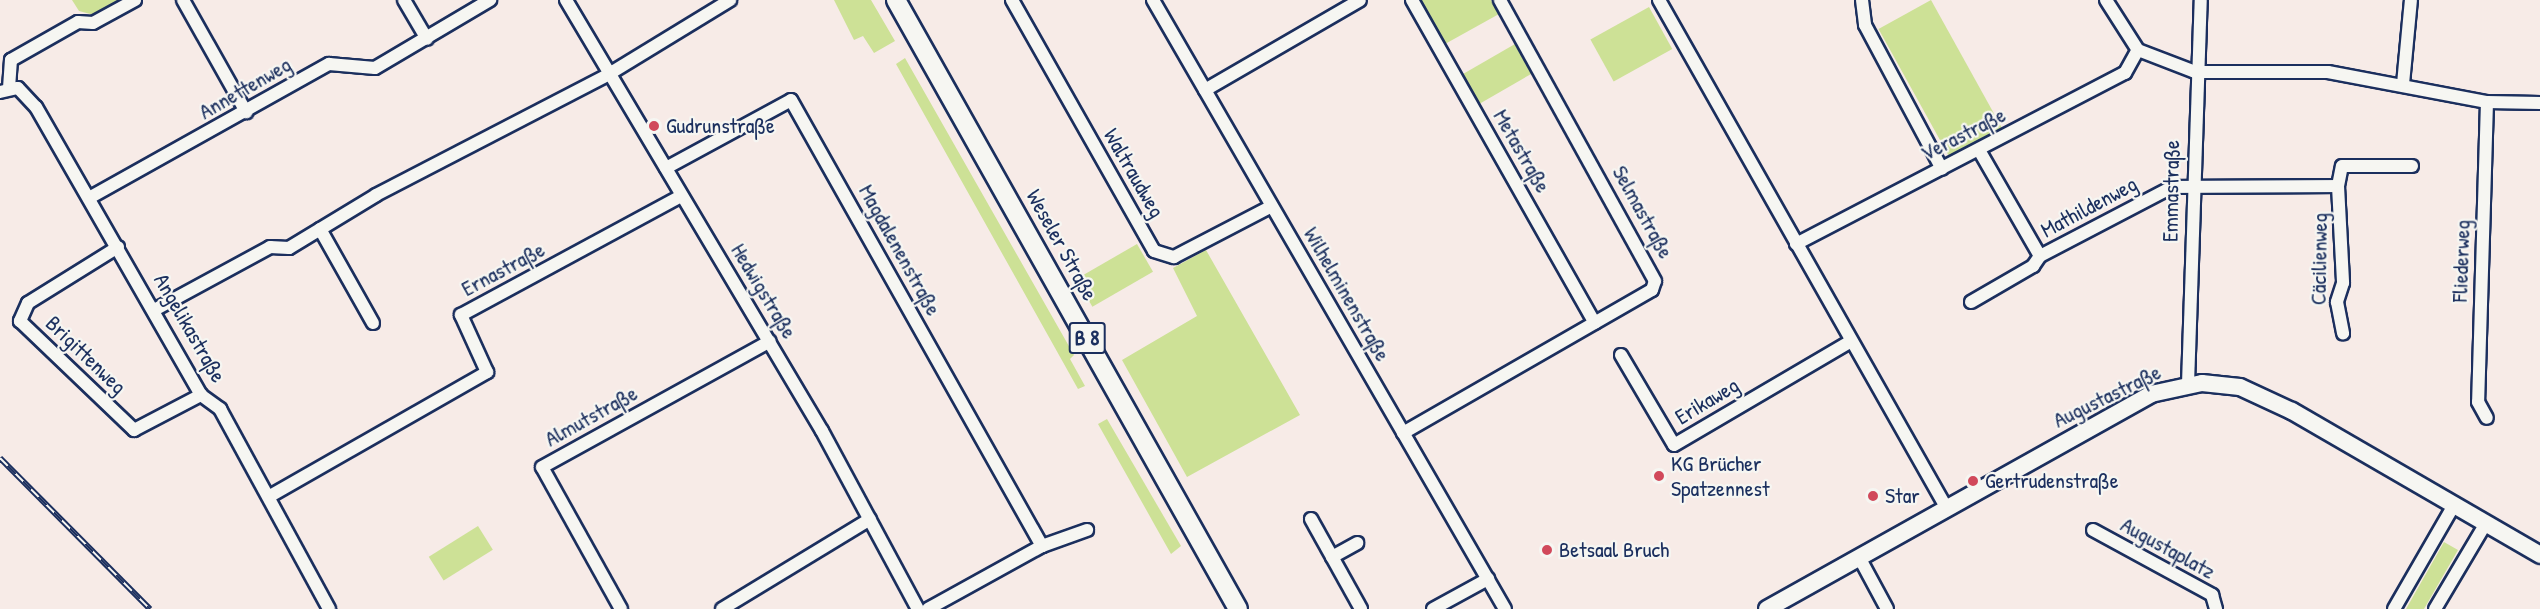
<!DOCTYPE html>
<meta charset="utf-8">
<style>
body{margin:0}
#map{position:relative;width:2540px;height:609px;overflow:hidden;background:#f7ebe7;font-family:"Patrick Hand",sans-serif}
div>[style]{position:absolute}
.green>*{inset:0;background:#cde196;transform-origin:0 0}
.roads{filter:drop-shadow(2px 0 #1b2f5e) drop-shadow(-2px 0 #1b2f5e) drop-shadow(0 2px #1b2f5e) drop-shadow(0 -2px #1b2f5e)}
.minor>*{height:12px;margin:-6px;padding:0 6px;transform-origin:6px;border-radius:6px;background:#f6f6f2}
.secondary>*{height:16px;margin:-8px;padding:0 8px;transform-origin:8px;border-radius:8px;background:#f6f6f2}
.primary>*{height:18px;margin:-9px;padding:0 9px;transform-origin:9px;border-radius:9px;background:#f6f6f2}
.rail>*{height:6px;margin-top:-3px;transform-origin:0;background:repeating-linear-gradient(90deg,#f6f6f2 0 11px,#1b2f5e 0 22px);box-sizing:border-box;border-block:2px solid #1b2f5e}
.dots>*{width:16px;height:16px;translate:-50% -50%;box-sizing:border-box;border:3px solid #f6f6f2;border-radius:50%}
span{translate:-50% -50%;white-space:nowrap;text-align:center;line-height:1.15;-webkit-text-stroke:4.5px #f6f6f2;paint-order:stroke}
.shield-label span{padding:2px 4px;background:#f6f6f2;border:2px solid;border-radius:4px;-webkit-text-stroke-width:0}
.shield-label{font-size:21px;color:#1b2f5e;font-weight:700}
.street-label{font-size:22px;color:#1b2f5e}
.poi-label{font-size:22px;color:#1b2f5e}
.left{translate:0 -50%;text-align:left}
</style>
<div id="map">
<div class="green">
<i style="clip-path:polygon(72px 0,119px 0,94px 15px,79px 11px)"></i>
<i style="clip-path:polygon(834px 0,871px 0,895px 41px,874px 53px,863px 36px,854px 40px)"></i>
<i style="clip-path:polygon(1419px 0,1491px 0,1499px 14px,1445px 44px)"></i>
<i style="left:1931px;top:0;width:147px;height:60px;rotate:61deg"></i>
<i style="left:1649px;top:7px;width:48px;height:67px;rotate:61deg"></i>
<i style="left:1515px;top:44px;width:34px;height:62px;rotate:60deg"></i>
<i style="clip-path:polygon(905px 58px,1074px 355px,1070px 359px,1085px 386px,1078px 389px,896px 64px)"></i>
<i style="left:1137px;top:244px;width:32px;height:70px;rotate:60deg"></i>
<i style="clip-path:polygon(1206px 250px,1300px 415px,1187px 477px,1122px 360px,1197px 316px,1173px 268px)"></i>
<i style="clip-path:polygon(1107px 419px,1181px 546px,1171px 554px,1098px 424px)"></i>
<i style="left:478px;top:526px;width:28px;height:58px;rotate:58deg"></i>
<i style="clip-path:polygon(2444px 542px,2458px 550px,2424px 609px,2406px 609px)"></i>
</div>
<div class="roads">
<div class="minor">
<i style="left:183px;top:0;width:129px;rotate:60.6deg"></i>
<i style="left:404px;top:0;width:45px;rotate:59.5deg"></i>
<i style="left:566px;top:0;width:501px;rotate:59.29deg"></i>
<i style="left:822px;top:431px;width:202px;rotate:61.7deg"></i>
<i style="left:1012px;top:0;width:288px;rotate:60.5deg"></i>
<i style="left:1154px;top:251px;width:21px;rotate:17deg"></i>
<i style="left:1174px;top:257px;width:110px;rotate:-27.5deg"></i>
<i style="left:1153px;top:0;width:703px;rotate:59.97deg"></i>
<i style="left:1412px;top:0;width:371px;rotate:60.5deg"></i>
<i style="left:1659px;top:0;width:583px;rotate:60.49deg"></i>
<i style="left:1862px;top:0;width:25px;rotate:83deg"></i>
<i style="left:1865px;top:25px;width:163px;rotate:61.9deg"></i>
<i style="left:2106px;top:0;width:59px;rotate:57.4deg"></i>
<i style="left:2138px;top:50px;width:61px;rotate:21.1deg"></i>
<i style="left:2195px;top:72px;width:133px"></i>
<i style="left:2328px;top:72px;width:162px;rotate:10.7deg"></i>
<i style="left:2487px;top:102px;width:53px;rotate:1.1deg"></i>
<i style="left:2403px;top:84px;width:84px;rotate:-84.6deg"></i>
<i style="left:9px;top:88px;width:28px;rotate:-86deg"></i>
<i style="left:11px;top:60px;width:77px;rotate:-29.6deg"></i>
<i style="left:78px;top:22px;width:15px;rotate:4deg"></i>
<i style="left:93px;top:23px;width:48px;rotate:-28.7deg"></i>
<i style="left:1205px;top:90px;width:179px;rotate:-30.1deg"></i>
<i style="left:0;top:92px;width:18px;rotate:-13deg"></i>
<i style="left:18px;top:88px;width:26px;rotate:47deg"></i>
<i style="left:36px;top:107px;width:332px;rotate:60.2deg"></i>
<i style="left:201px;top:395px;width:24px;rotate:36deg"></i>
<i style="left:220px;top:409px;width:228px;rotate:61.4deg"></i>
<i style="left:2487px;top:102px;width:300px;rotate:91.7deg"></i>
<i style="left:2478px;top:402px;width:18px;rotate:61deg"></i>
<i style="left:1979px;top:150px;width:122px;rotate:60.1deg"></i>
<i style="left:2040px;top:256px;width:149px;rotate:-27.6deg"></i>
<i style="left:2172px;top:187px;width:166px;rotate:-0.3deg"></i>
<i style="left:2338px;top:186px;width:97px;rotate:87deg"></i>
<i style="left:2343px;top:283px;width:20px;rotate:108deg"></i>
<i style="left:2337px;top:302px;width:32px;rotate:79deg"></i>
<i style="left:666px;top:168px;width:142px;rotate:-28.5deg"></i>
<i style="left:791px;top:100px;width:512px;rotate:60.63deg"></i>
<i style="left:1042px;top:546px;width:130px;rotate:151.1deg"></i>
<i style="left:2338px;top:186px;width:20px;rotate:-79deg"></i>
<i style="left:2342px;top:166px;width:70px"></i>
<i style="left:89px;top:198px;width:275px;rotate:-29.2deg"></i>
<i style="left:329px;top:64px;width:46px;rotate:5deg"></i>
<i style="left:375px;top:68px;width:134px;rotate:-30.6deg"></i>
<i style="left:320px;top:229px;width:108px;rotate:60.6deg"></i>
<i style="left:1796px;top:244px;width:371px;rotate:-27.5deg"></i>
<i style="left:2125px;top:73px;width:26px;rotate:-61deg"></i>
<i style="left:118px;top:247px;width:106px;rotate:148.1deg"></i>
<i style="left:28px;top:303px;width:20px;rotate:114deg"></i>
<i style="left:20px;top:321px;width:158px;rotate:43.7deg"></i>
<i style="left:134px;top:430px;width:76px;rotate:-27.6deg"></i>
<i style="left:1971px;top:302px;width:72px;rotate:-30.1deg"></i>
<i style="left:2033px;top:266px;width:12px;rotate:-55deg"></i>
<i style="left:156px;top:309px;width:130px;rotate:-28.5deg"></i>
<i style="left:270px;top:247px;width:19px;rotate:3deg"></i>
<i style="left:289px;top:248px;width:102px;rotate:-31.3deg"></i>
<i style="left:376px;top:195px;width:263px;rotate:-27.4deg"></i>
<i style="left:609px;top:74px;width:142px;rotate:-31.4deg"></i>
<i style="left:1621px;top:355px;width:104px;rotate:59.5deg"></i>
<i style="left:1674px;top:445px;width:205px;rotate:-30.4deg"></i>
<i style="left:2188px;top:384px;width:384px;rotate:-88.1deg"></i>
<i style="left:1403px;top:433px;width:287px;rotate:-29.9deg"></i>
<i style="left:1652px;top:290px;width:9px;rotate:-72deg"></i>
<i style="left:1655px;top:281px;width:321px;rotate:-118.9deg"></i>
<i style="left:270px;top:496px;width:250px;rotate:-29.7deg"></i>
<i style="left:487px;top:372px;width:63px;rotate:-114.5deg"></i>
<i style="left:461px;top:315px;width:250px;rotate:-28.4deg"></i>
<i style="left:1311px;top:519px;width:103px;rotate:60.9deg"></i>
<i style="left:2093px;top:530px;width:136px;rotate:28.6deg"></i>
<i style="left:2212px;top:595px;width:15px;rotate:74deg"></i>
<i style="left:1042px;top:546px;width:48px;rotate:-19.6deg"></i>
<i style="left:1332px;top:557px;width:29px;rotate:-29deg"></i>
<i style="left:1859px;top:557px;width:59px;rotate:61.7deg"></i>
<i style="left:621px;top:609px;width:162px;rotate:-119.1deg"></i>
<i style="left:542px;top:467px;width:260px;rotate:-28.9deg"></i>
<i style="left:722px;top:609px;width:173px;rotate:-31.3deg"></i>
<i style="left:1433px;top:609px;width:63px;rotate:-28.6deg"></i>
<i style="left:2394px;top:609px;width:120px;rotate:-60deg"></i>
<i style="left:2435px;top:609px;width:100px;rotate:-59.3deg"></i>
</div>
<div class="secondary">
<i style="left:1767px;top:609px;width:440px;rotate:-29.2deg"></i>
<i style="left:2151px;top:394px;width:52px;rotate:-12.2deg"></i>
<i style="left:2202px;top:383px;width:38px;rotate:6deg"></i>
<i style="left:2240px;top:387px;width:57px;rotate:24.8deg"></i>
<i style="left:2292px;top:411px;width:287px;rotate:30.1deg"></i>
</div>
<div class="primary">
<i style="left:896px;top:0;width:698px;rotate:60.68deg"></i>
</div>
</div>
<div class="rail">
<i style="left:0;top:458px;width:213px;rotate:45.2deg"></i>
</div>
<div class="dots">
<i style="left:654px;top:126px;background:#d1495b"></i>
<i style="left:1659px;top:476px;background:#d1495b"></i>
<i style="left:1973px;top:481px;background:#d1495b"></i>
<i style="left:1873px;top:496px;background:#d1495b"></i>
<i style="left:1547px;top:550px;background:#d1495b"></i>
</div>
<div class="shield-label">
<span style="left:1087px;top:338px">B 8</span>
</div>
<div class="street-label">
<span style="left:245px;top:88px;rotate:-30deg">Annettenweg</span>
<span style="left:1963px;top:134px;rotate:-27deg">Verastraße</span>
<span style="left:1522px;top:151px;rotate:60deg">Metastraße</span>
<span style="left:1134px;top:173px;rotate:60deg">Waltraudweg</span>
<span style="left:2171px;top:191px;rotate:-89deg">Emmastraße</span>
<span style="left:2089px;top:207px;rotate:-28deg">Mathildenweg</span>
<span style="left:1643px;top:212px;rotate:61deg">Selmastraße</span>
<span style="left:1062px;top:245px;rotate:61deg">Weseler Straße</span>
<span style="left:900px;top:250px;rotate:61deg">Magdalenenstraße</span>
<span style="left:2319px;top:259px;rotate:-89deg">Cäcilienweg</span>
<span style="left:2461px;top:261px;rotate:-88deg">Fliederweg</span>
<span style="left:503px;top:269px;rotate:-28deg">Ernastraße</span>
<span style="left:764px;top:291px;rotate:59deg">Hedwigstraße</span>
<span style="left:1347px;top:294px;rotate:60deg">Wilhelminenstraße</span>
<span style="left:190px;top:328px;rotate:60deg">Angelikastraße</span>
<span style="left:86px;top:355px;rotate:44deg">Brigittenweg</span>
<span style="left:2107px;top:396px;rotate:-26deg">Augustastraße</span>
<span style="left:1707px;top:401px;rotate:-31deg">Erikaweg</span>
<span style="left:591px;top:416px;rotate:-29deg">Almutstraße</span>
<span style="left:2168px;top:548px;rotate:29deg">Augustaplatz</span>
</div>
<div class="poi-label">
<span class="left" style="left:666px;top:126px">Gudrunstraße</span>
<span class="left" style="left:1671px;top:476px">KG Brücher<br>Spatzennest</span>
<span class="left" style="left:1985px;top:481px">Gertrudenstraße</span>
<span class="left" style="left:1885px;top:496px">Star</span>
<span class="left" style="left:1559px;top:550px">Betsaal Bruch</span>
</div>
</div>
